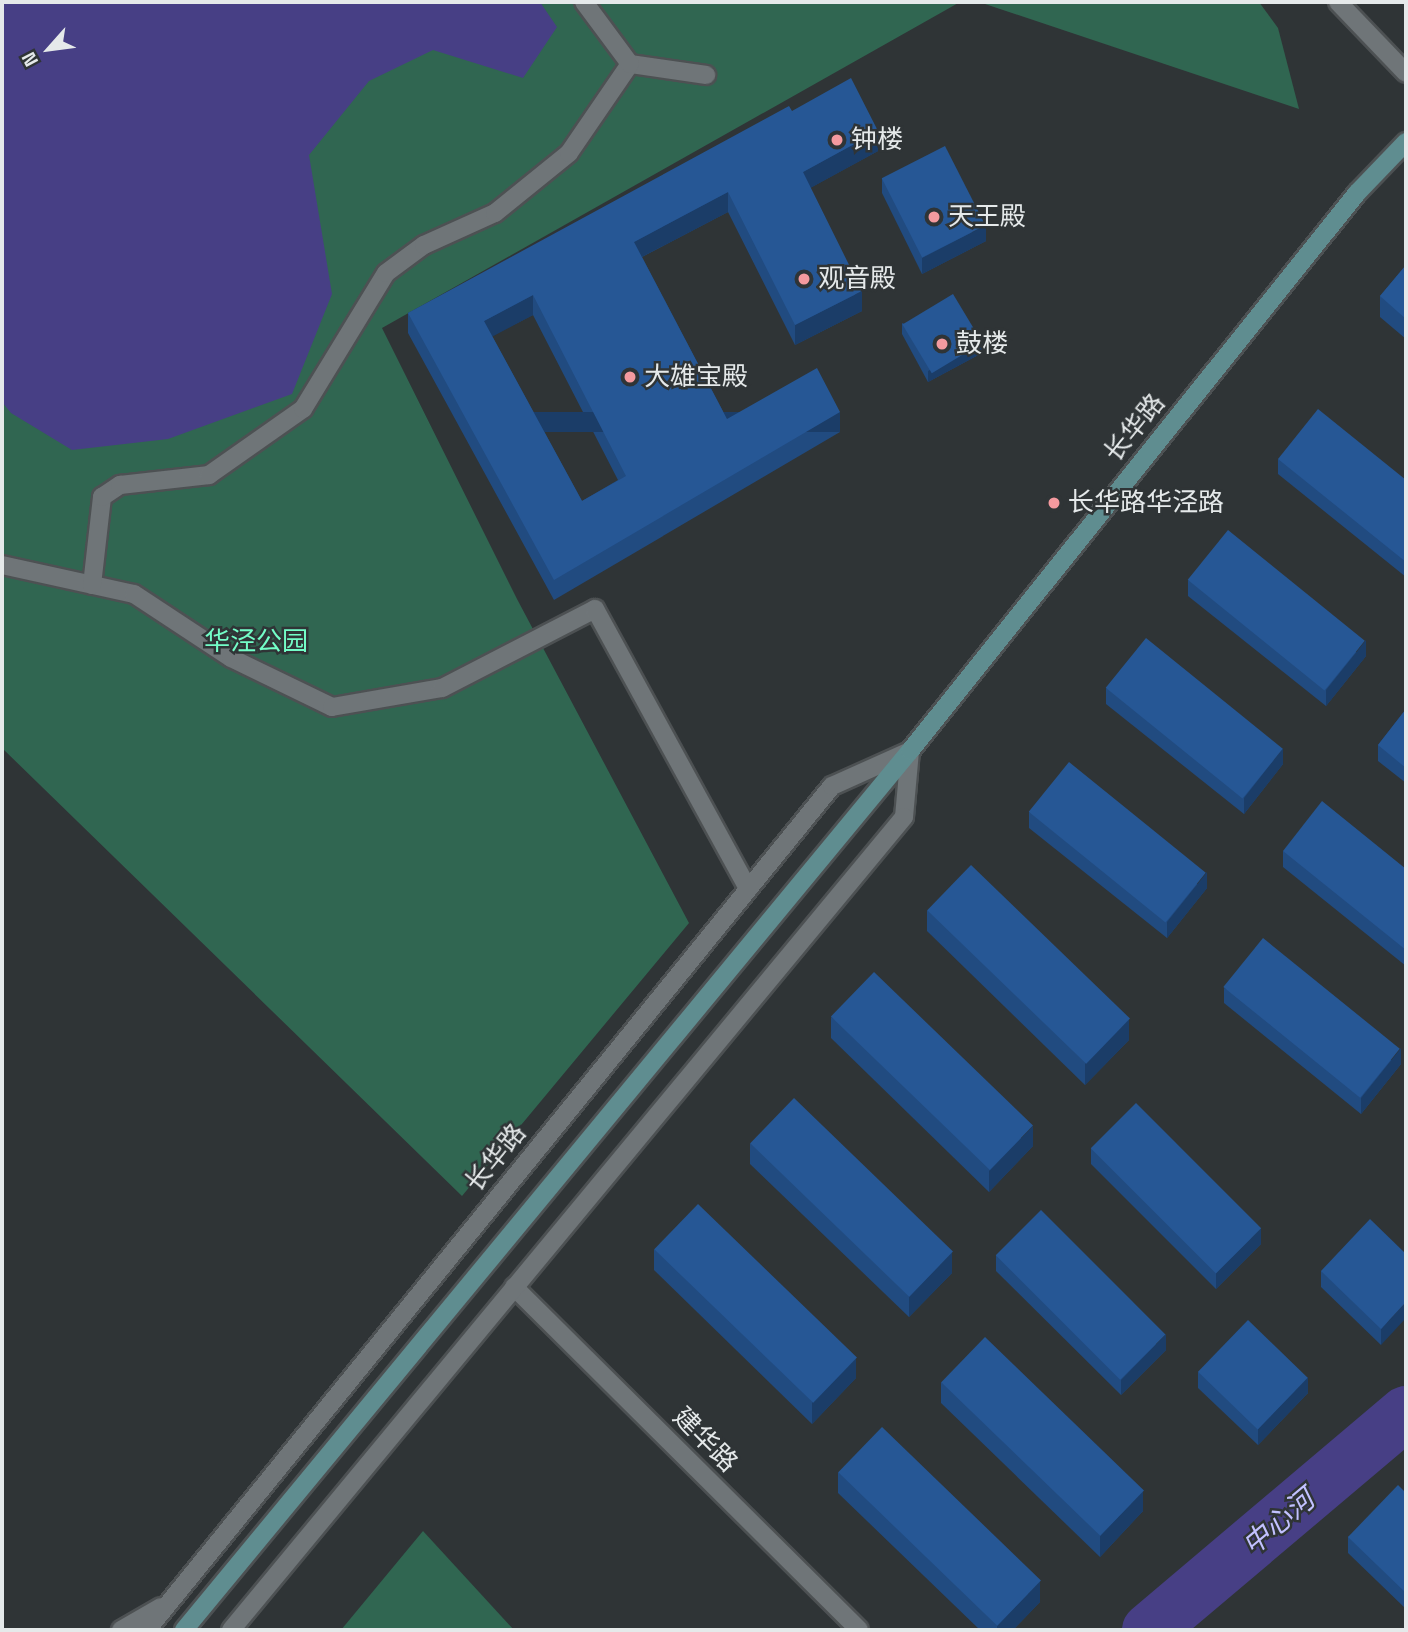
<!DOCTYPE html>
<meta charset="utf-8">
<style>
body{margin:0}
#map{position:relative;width:1408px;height:1632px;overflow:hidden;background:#2f3436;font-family:"Space Grotesk","Noto Sans SC",sans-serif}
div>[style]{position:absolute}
.green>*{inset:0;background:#306651}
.water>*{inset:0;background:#473f85}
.river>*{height:54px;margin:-27px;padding:0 27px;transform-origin:27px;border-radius:27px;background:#473f85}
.roads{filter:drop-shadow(2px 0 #4d5153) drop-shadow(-2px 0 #4d5153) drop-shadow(0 2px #4d5153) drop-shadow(0 -2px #4d5153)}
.lane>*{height:18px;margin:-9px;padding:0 9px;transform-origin:9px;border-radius:9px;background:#6f7578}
.street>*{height:18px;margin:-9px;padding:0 9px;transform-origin:9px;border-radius:9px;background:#6f7578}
.secondary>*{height:18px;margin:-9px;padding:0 9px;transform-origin:9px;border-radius:9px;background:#5f8d90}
.wall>*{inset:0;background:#214b80}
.shaded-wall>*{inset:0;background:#1b3d68;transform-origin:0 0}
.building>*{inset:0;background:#265795;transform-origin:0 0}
.dots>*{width:19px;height:19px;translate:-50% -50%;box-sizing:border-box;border:4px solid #2f3436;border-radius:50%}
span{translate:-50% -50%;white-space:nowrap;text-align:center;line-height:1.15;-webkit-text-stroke:5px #2f3436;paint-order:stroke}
.poi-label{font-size:26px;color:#e5e9ea}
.left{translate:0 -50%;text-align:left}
.street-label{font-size:26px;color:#e5e9ea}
.park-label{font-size:26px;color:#73fdc7}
.water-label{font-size:28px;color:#c2c1ff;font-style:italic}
.frame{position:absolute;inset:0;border:4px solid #e5e9ea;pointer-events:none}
.north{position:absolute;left:14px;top:14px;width:70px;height:70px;-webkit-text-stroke:5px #2f3436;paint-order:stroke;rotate:242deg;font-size:19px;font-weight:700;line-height:28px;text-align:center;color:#e5e9ea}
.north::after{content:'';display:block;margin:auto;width:24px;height:32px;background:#e5e9ea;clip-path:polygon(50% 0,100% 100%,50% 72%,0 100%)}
</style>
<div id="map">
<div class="green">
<i style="clip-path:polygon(2px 2px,960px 2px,382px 328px,517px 599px,689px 923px,462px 1196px,2px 748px)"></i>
<i style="clip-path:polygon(979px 2px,1259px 2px,1278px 28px,1299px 109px)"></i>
<i style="clip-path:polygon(423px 1531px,514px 1630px,341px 1630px)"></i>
</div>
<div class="water">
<i style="clip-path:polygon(2px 2px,540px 2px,557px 27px,523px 78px,433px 50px,369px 81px,309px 155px,332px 294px,292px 394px,168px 439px,72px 450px,11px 413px,2px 402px)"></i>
</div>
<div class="river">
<i style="left:1149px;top:1630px;width:336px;rotate:-40.2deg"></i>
</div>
<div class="roads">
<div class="lane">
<i style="left:630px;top:64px;width:77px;rotate:8.2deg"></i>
<i style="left:2px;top:565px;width:135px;rotate:12.4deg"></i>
<i style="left:134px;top:594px;width:116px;rotate:33.4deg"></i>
<i style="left:231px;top:658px;width:112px;rotate:25.9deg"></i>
<i style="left:332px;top:707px;width:112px;rotate:-9.8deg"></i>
<i style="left:442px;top:688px;width:172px;rotate:-27.3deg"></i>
<i style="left:595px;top:609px;width:319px;rotate:61.3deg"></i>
<i style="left:92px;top:585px;width:89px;rotate:-83.5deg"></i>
<i style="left:102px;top:497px;width:22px;rotate:-34deg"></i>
<i style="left:120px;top:485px;width:90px;rotate:-6.4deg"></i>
<i style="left:209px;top:475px;width:115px;rotate:-35.1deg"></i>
<i style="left:303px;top:409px;width:159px;rotate:-58.6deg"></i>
<i style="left:386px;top:273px;width:47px;rotate:-36.4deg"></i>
<i style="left:424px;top:245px;width:78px;rotate:-24.3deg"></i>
<i style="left:495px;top:213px;width:95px;rotate:-39deg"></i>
<i style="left:569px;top:153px;width:108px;rotate:-55.6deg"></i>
<i style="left:630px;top:64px;width:77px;rotate:-126.6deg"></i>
</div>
<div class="street">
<i style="left:1338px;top:2px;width:98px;rotate:46.2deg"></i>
<i style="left:514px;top:1287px;width:486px;rotate:44.8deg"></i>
<i style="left:121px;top:1630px;width:46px;rotate:-29.9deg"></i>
<i style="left:147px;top:1630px;width:1087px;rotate:-50.94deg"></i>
<i style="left:832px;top:786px;width:85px;rotate:-24.2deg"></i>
<i style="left:910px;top:751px;width:66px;rotate:95.2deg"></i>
<i style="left:904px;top:817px;width:1055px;rotate:129.62deg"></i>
</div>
<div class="secondary">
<i style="left:184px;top:1630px;width:1140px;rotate:-50.45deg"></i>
<i style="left:910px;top:751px;width:715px;rotate:-51.3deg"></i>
<i style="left:1357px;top:193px;width:71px;rotate:-46.1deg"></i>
</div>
</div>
<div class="wall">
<i style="clip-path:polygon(evenodd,792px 111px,878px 151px,810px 188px,862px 311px,795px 345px,728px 212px,642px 257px,727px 419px,840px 432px,554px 600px,408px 333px,408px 313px,792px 111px,533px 315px,618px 480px,582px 501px,492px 336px,533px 315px)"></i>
<i style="clip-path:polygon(882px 178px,986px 241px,922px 274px,882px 193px)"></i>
<i style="clip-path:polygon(1406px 265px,1406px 339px,1380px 317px,1380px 296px)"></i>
<i style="clip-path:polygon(902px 323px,982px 353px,928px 382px,902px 334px)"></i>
<i style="clip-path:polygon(1278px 459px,1406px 480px,1406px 577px,1278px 474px)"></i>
<i style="clip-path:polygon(1188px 580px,1366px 656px,1326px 706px,1188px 596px)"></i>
<i style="clip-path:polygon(1106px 688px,1283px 764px,1244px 814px,1106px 704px)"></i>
<i style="clip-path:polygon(1406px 709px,1406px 783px,1378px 761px,1378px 745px)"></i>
<i style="clip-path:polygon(1029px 812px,1207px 888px,1167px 938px,1029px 828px)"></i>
<i style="clip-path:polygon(1283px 851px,1406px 869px,1406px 966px,1283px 867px)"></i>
<i style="clip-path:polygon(927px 910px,1129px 1040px,1085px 1085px,927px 931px)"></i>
<i style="clip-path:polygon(1224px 988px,1401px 1064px,1361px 1114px,1224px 1003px)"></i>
<i style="clip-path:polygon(831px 1017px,1033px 1146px,989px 1192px,831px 1038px)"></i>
<i style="clip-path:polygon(750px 1143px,952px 1273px,909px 1317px,750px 1164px)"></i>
<i style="clip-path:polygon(1091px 1148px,1261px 1244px,1216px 1289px,1091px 1164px)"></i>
<i style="clip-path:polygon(654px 1249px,856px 1378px,812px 1424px,654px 1270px)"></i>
<i style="clip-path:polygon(1406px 1254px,1381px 1345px,1321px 1287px,1321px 1271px)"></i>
<i style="clip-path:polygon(996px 1255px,1166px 1350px,1121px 1395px,996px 1271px)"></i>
<i style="clip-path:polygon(1198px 1372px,1308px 1393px,1258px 1445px,1198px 1388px)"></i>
<i style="clip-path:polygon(941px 1382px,1143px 1511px,1100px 1557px,941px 1403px)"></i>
<i style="clip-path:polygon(838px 1472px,1040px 1602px,1013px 1630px,980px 1630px,838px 1493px)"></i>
<i style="clip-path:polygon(1406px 1493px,1406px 1609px,1348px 1553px,1348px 1537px)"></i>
</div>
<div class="shaded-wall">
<i style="clip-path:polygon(878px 131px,878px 151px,803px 192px,803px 172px)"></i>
<i style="clip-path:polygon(728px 192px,728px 212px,634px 261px,634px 242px)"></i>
<i style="clip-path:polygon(986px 225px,986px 241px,922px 274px,922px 258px)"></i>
<i style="clip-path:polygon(862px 291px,862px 311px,795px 345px,795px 325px)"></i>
<i style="clip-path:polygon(533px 295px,533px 315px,484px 341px,484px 321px)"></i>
<i style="clip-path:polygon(982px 343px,982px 353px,928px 382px,928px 371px)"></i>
<i style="left:840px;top:412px;width:20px;height:332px;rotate:90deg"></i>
<i style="clip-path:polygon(1366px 640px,1366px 656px,1326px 706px,1326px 690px)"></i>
<i style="clip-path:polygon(1283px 748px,1283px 764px,1244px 814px,1244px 798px)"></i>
<i style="clip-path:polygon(1207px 872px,1207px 888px,1167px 938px,1167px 922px)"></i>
<i style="clip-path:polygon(1129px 1019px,1129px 1040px,1085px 1085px,1085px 1064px)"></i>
<i style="clip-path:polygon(1401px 1048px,1401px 1064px,1361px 1114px,1361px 1098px)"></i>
<i style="clip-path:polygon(1033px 1126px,1033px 1146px,989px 1192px,989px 1171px)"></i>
<i style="clip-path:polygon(1261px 1228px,1261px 1244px,1216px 1289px,1216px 1273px)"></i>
<i style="clip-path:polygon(952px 1252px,952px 1273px,909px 1317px,909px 1297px)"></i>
<i style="clip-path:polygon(1406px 1302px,1406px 1318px,1381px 1345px,1381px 1329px)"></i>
<i style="clip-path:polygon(1166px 1334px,1166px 1350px,1121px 1395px,1121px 1380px)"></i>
<i style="clip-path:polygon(856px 1358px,856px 1378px,812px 1424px,812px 1403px)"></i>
<i style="clip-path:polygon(1308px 1377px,1308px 1393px,1258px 1445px,1258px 1429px)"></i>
<i style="clip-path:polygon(1143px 1491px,1143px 1511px,1100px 1557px,1100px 1536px)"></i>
<i style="clip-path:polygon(1040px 1581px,1040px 1602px,1013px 1630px,997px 1630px,997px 1626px)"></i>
</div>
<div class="building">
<i style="clip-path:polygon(evenodd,851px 78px,878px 131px,803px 172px,862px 291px,795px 325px,728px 192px,634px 242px,727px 419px,817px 368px,840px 412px,554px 580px,408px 313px,789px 106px,792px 111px,851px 78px,533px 295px,626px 476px,582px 501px,484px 321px,533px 295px)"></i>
<i style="left:945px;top:146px;width:89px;height:71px;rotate:63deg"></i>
<i style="clip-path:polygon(1406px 265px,1406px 319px,1380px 296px)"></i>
<i style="left:953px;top:294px;width:57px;height:59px;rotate:59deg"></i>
<i style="clip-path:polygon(1318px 409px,1406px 480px,1406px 562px,1278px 459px)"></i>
<i style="left:1228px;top:530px;width:176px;height:64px;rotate:39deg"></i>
<i style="left:1146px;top:638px;width:176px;height:64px;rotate:39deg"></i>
<i style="clip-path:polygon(1406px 709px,1406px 768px,1378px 745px)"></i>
<i style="left:1069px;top:762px;width:176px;height:64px;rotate:39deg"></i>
<i style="clip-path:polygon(1322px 801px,1406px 869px,1406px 950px,1283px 851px)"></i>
<i style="left:971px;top:865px;width:221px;height:63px;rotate:44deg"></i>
<i style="left:1263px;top:938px;width:176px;height:63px;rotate:39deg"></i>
<i style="left:874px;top:972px;width:221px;height:62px;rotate:44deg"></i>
<i style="left:794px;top:1098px;width:221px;height:63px;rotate:44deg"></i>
<i style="left:1136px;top:1103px;width:177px;height:64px;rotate:45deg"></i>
<i style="left:698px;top:1204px;width:221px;height:63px;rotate:44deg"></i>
<i style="left:1041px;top:1210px;width:176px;height:64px;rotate:45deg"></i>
<i style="clip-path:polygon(1370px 1219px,1406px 1254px,1406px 1302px,1381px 1329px,1321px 1271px)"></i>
<i style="left:1248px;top:1320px;width:83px;height:72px;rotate:44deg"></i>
<i style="left:985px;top:1337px;width:221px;height:63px;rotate:44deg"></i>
<i style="left:882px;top:1427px;width:221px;height:63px;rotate:44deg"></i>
<i style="clip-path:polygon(1398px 1485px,1406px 1493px,1406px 1593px,1348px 1537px)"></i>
</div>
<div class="dots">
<i style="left:837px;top:140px;background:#f49a9f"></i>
<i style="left:934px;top:217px;background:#f49a9f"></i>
<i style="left:804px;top:279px;background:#f49a9f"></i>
<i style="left:942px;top:344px;background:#f49a9f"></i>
<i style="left:630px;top:377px;background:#f49a9f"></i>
<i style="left:1054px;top:503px;background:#f49a9f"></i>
</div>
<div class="poi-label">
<span class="left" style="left:851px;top:140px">钟楼</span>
<span class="left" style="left:948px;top:217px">天王殿</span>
<span class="left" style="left:818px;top:279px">观音殿</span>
<span class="left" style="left:956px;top:344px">鼓楼</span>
<span class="left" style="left:644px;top:377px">大雄宝殿</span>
<span class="left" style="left:1068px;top:503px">长华路华泾路</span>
</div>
<div class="street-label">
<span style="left:1135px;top:428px;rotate:-51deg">长华路</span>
<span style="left:496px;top:1158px;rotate:-51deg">长华路</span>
<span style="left:705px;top:1440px;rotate:45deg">建华路</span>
</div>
<div class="park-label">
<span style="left:256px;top:642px">华泾公园</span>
</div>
<div class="water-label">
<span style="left:1278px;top:1522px;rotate:-40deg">中心河</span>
</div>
<div class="frame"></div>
<div class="north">N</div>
</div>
